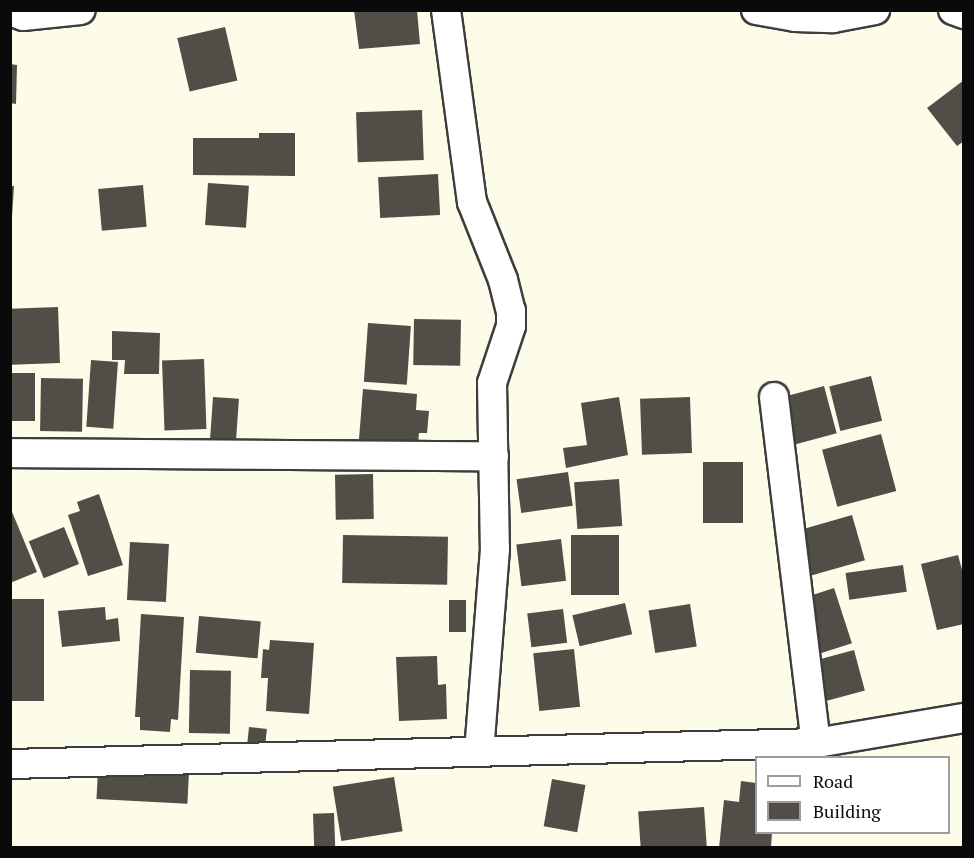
<!DOCTYPE html>
<style>
body{margin:0}
#map{position:relative;width:974px;height:858px;overflow:hidden;background:#fdfce9;font-family:"PT Serif",serif}
div>[style]{position:absolute}
.building>*{inset:0;background:#514d47;transform-origin:0 0}
.roads{filter:drop-shadow(2px 0 #3d3d3d) drop-shadow(-2px 0 #3d3d3d) drop-shadow(0 2px #3d3d3d) drop-shadow(0 -2px #3d3d3d)}
.minor>*{height:28px;margin:-14px;padding:0 14px;transform-origin:14px;border-radius:14px;background:#fff}
span{translate:-50% -50%;white-space:nowrap;text-align:center;line-height:1.15;-webkit-text-stroke:6px #fff;paint-order:stroke}
.frame{position:absolute;inset:0;border:12px solid #0a0a0a;pointer-events:none}
.legend{position:absolute;left:755px;top:756px;width:195px;height:78px;box-sizing:border-box;background:#fff;border:2px solid #9d9d9d;margin:0;padding:8px 10px;list-style:none;font-size:18px;color:#0a0a0a}
.legend li{display:flex;align-items:center;gap:12px;height:30px}
.legend b{width:30px;border:2px solid #9d9d9d}
</style>
<div id="map">
<div class="building">
<i style="clip-path:polygon(354px 10px,417px 10px,420px 44px,359px 49px)"></i>
<i style="left:225px;top:27px;width:55px;height:49px;rotate:77deg"></i>
<i style="clip-path:polygon(10px 64px,17px 65px,16px 104px,10px 103px)"></i>
<i style="clip-path:polygon(964px 80px,964px 141px,957px 146px,927px 108px)"></i>
<i style="left:422px;top:110px;width:50px;height:66px;rotate:88deg"></i>
<i style="clip-path:polygon(259px 133px,295px 133px,295px 176px,193px 175px,193px 138px,259px 138px)"></i>
<i style="left:438px;top:174px;width:41px;height:60px;rotate:87deg"></i>
<i style="left:208px;top:183px;width:41px;height:42px;rotate:4deg"></i>
<i style="left:143px;top:185px;width:42px;height:45px;rotate:85deg"></i>
<i style="clip-path:polygon(10px 186px,14px 186px,12px 217px,10px 217px)"></i>
<i style="left:58px;top:307px;width:56px;height:48px;rotate:88deg"></i>
<i style="left:414px;top:319px;width:47px;height:46px;rotate:1deg"></i>
<i style="left:368px;top:323px;width:43px;height:59px;rotate:4deg"></i>
<i style="clip-path:polygon(112px 331px,160px 333px,159px 374px,124px 374px,125px 360px,112px 360px)"></i>
<i style="left:204px;top:359px;width:70px;height:42px;rotate:88deg"></i>
<i style="left:91px;top:360px;width:27px;height:67px;rotate:4deg"></i>
<i style="left:10px;top:373px;width:25px;height:48px"></i>
<i style="left:871px;top:376px;width:46px;height:43px;rotate:76deg"></i>
<i style="left:41px;top:378px;width:42px;height:53px;rotate:1deg"></i>
<i style="left:824px;top:386px;width:49px;height:50px;rotate:75deg"></i>
<i style="clip-path:polygon(363px 389px,417px 394px,416px 410px,429px 411px,427px 433px,419px 433px,418px 444px,359px 439px)"></i>
<i style="left:213px;top:397px;width:26px;height:42px;rotate:4deg"></i>
<i style="clip-path:polygon(619px 397px,628px 455px,566px 468px,563px 448px,587px 445px,581px 403px)"></i>
<i style="left:690px;top:397px;width:56px;height:50px;rotate:88deg"></i>
<i style="left:881px;top:434px;width:59px;height:61px;rotate:75deg"></i>
<i style="left:703px;top:462px;width:40px;height:61px"></i>
<i style="left:568px;top:472px;width:34px;height:52px;rotate:82deg"></i>
<i style="left:373px;top:474px;width:45px;height:38px;rotate:89deg"></i>
<i style="left:619px;top:479px;width:47px;height:45px;rotate:86deg"></i>
<i style="clip-path:polygon(99px 494px,123px 565px,88px 576px,68px 515px,80px 511px,77px 502px)"></i>
<i style="clip-path:polygon(10px 507px,37px 572px,10px 583px)"></i>
<i style="left:852px;top:515px;width:47px;height:55px;rotate:74deg"></i>
<i style="left:64px;top:527px;width:40px;height:38px;rotate:68deg"></i>
<i style="left:343px;top:535px;width:105px;height:48px;rotate:1deg"></i>
<i style="left:571px;top:535px;width:48px;height:60px"></i>
<i style="left:561px;top:539px;width:42px;height:45px;rotate:83deg"></i>
<i style="left:130px;top:542px;width:39px;height:58px;rotate:3deg"></i>
<i style="clip-path:polygon(958px 555px,964px 577px,964px 624px,937px 630px,921px 564px)"></i>
<i style="left:903px;top:565px;width:27px;height:58px;rotate:82deg"></i>
<i style="left:834px;top:588px;width:58px;height:37px;rotate:72deg"></i>
<i style="left:10px;top:599px;width:34px;height:102px"></i>
<i style="left:449px;top:600px;width:17px;height:32px"></i>
<i style="left:625px;top:603px;width:32px;height:54px;rotate:77deg"></i>
<i style="left:690px;top:604px;width:43px;height:42px;rotate:81deg"></i>
<i style="clip-path:polygon(105px 607px,106px 620px,118px 618px,120px 641px,62px 647px,58px 611px)"></i>
<i style="left:563px;top:609px;width:34px;height:36px;rotate:83deg"></i>
<i style="clip-path:polygon(141px 614px,184px 617px,178px 720px,171px 719px,170px 732px,140px 730px,140px 717px,135px 717px)"></i>
<i style="left:199px;top:616px;width:62px;height:37px;rotate:5deg"></i>
<i style="clip-path:polygon(270px 640px,314px 643px,309px 714px,266px 711px,268px 678px,261px 678px,263px 649px,269px 650px)"></i>
<i style="left:574px;top:649px;width:58px;height:41px;rotate:84deg"></i>
<i style="left:854px;top:650px;width:42px;height:44px;rotate:75deg"></i>
<i style="clip-path:polygon(437px 656px,438px 685px,446px 684px,447px 719px,399px 721px,396px 657px)"></i>
<i style="left:190px;top:670px;width:41px;height:63px;rotate:1deg"></i>
<i style="left:249px;top:727px;width:18px;height:20px;rotate:6deg"></i>
<i style="left:98px;top:770px;width:91px;height:29px;rotate:3deg"></i>
<i style="left:394px;top:777px;width:55px;height:62px;rotate:81deg"></i>
<i style="left:552px;top:779px;width:34px;height:48px;rotate:10deg"></i>
<i style="clip-path:polygon(741px 781px,756px 783px,756px 832px,772px 832px,771px 848px,719px 848px,724px 800px,739px 802px)"></i>
<i style="left:704px;top:807px;width:41px;height:66px;rotate:86deg"></i>
<i style="left:334px;top:813px;width:35px;height:21px;rotate:88deg"></i>
</div>
<div class="roads">
<div class="minor">
<i style="left:446px;top:10px;width:194px;rotate:82.3deg"></i>
<i style="left:472px;top:202px;width:84px;rotate:68.3deg"></i>
<i style="left:503px;top:280px;width:32px;rotate:76deg"></i>
<i style="left:511px;top:311px;width:15px;rotate:90deg"></i>
<i style="left:511px;top:326px;width:60px;rotate:108.4deg"></i>
<i style="left:492px;top:383px;width:166px;rotate:89deg"></i>
<i style="left:495px;top:549px;width:203px;rotate:94.5deg"></i>
<i style="left:756px;top:10px;width:40px;rotate:10deg"></i>
<i style="left:795px;top:17px;width:38px;rotate:2deg"></i>
<i style="left:833px;top:18px;width:43px;rotate:-10.8deg"></i>
<i style="left:953px;top:10px;width:12px;rotate:20deg"></i>
<i style="left:10px;top:11px;width:14px;rotate:21deg"></i>
<i style="left:23px;top:16px;width:58px;rotate:-5.9deg"></i>
<i style="left:774px;top:397px;width:349px;rotate:83.1deg"></i>
<i style="left:10px;top:453px;width:484px;rotate:0.4deg"></i>
<i style="left:10px;top:764px;width:806px;rotate:-1.49deg"></i>
<i style="left:816px;top:743px;width:150px;rotate:-9.6deg"></i>
</div>
</div>
<div class="frame"></div>
<ul class="legend">
<li><b style="height:8px;background:#fff"></b>Road</li>
<li><b style="height:16px;background:#514d47"></b>Building</li>
</ul>
</div>
